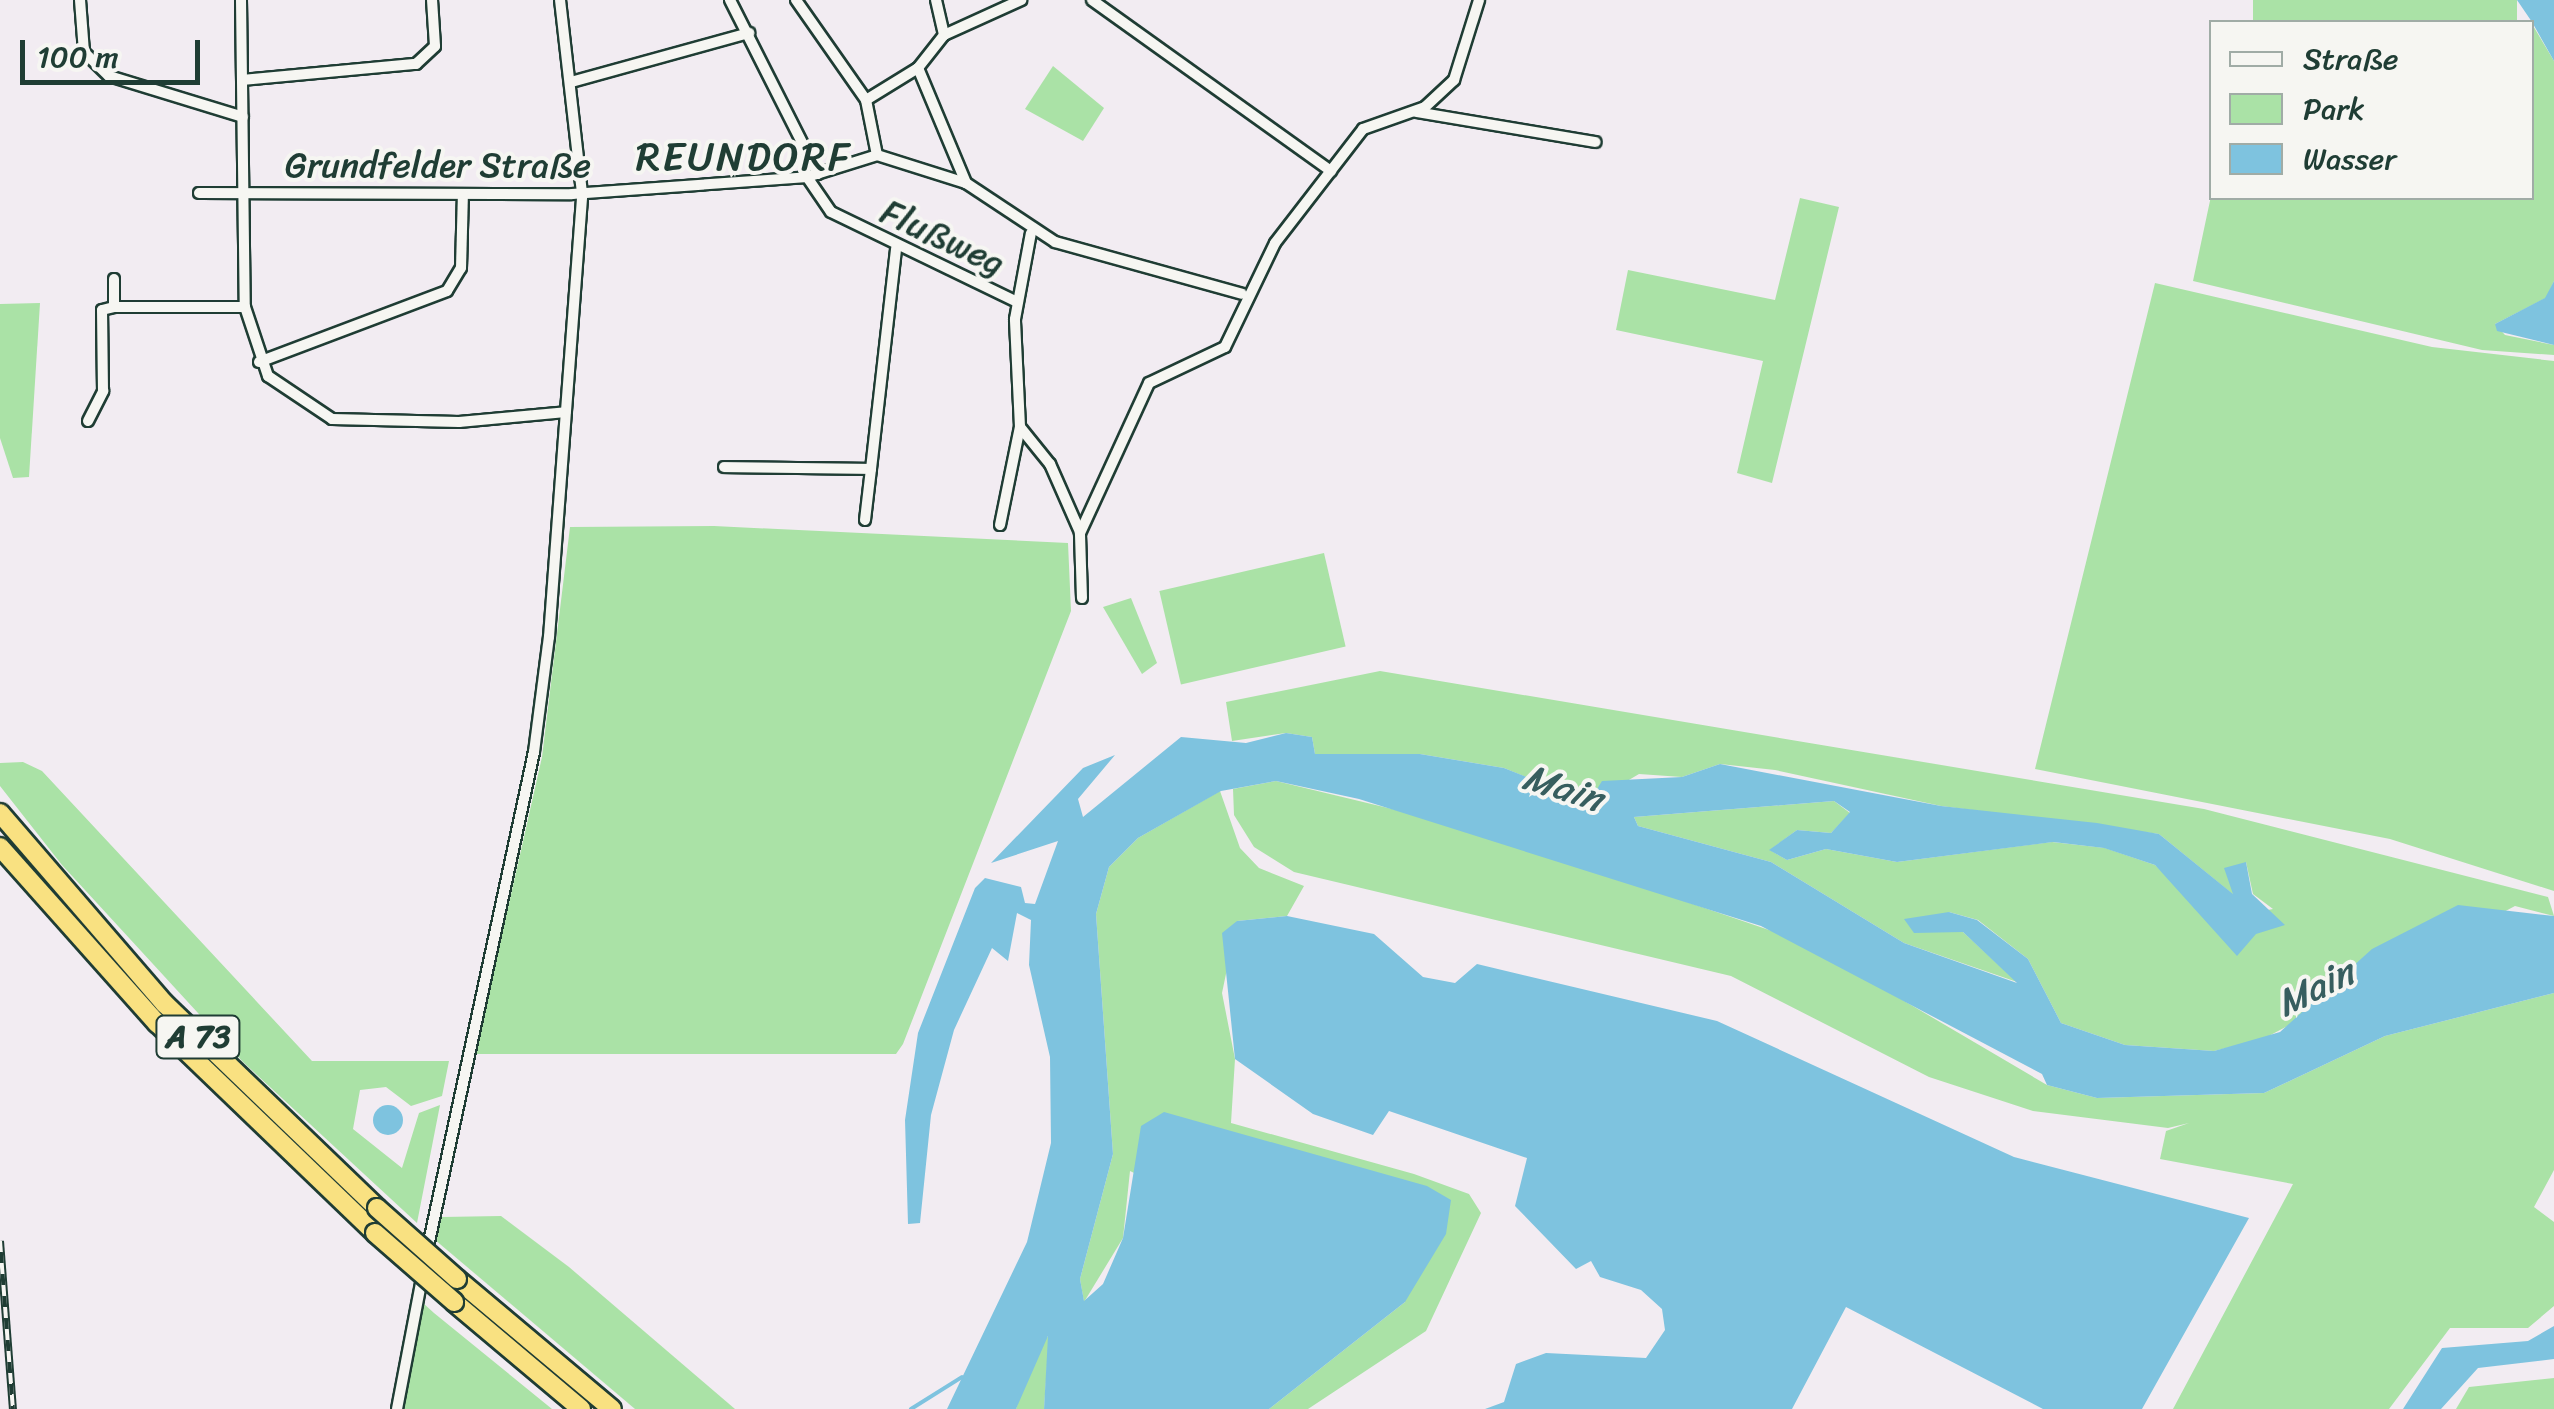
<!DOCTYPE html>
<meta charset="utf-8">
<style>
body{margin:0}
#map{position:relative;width:2554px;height:1409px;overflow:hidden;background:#f2ecf2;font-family:Sriracha,sans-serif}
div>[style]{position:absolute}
.green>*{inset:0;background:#aae2a6;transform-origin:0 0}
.water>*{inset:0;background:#7ec3df}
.round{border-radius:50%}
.stream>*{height:4px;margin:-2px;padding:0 2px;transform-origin:2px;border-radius:2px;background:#7ec3df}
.roads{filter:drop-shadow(2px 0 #1f3d34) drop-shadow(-2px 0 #1f3d34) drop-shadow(0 2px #1f3d34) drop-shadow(0 -2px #1f3d34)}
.minor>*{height:10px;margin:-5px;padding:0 5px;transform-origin:5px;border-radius:5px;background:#f6f6f2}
.motorway>*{height:18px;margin:-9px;padding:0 9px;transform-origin:9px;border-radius:9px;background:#f9e181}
.rail>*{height:8px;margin-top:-4px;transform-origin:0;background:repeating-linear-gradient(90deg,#f6f6f2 0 11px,#1f3d34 0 22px);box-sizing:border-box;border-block:2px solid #1f3d34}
.bridges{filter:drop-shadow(2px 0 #1f3d34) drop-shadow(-2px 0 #1f3d34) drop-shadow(0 2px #1f3d34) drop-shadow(0 -2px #1f3d34)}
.motorway-bridge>*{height:18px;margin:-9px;padding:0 9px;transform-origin:9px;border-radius:9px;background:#f9e181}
span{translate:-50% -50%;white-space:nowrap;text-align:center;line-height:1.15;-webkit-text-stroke:8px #f6f6f2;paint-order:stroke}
.shield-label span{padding:2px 8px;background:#f6f6f2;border:2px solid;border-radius:8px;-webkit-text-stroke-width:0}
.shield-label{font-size:32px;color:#1f3d34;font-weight:700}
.street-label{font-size:35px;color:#1f3d34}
.water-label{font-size:38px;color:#375e5f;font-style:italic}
.quarter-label{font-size:40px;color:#1f3d34;letter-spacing:2.5px}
.legend{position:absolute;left:2209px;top:20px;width:325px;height:180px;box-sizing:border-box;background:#f6f6f2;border:2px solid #a0aca6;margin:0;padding:12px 18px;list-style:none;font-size:30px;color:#1f3d34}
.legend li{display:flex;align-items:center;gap:20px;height:50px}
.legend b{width:50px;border:2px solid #a0aca6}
.scale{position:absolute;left:20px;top:40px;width:180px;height:45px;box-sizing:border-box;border:5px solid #1f3d34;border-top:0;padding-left:12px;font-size:30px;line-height:35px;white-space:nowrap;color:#1f3d34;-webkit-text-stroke:8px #f6f6f2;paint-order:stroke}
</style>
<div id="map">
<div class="green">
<i style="left:2253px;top:0;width:264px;height:23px"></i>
<i style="clip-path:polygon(2532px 24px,2554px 61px,2554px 281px,2546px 298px,2495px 324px,2505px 335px,2554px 345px,2554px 355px,2482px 350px,2193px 281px,2211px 196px,2532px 198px)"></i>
<i style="clip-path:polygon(1053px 66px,1104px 108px,1083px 141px,1025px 109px)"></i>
<i style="clip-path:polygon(1800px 198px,1839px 207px,1772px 483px,1737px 473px,1763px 361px,1616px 330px,1628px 270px,1775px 300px)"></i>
<i style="clip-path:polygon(2155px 283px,2432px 347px,2554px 361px,2554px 891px,2390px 839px,2035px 769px)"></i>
<i style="clip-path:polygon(40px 303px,29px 477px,13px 478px,0 438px,0 304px)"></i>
<i style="clip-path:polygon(714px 526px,1068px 543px,1071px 611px,903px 1044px,896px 1054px,475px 1054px,542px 757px,570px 527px)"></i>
<i style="left:1324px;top:553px;width:96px;height:169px;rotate:77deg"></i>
<i style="clip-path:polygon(1131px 598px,1157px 663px,1142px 674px,1103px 607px)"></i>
<i style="clip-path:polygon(1380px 671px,2204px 809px,2548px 897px,2554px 916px,2515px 906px,2263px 1039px,2214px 1051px,2125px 1045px,2061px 1023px,2028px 959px,1978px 920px,1949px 912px,1928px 927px,1963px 932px,2017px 982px,1904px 943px,1771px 862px,1638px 826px,1634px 817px,1834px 801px,1850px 813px,1831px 833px,1797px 830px,1770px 850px,1787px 860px,1826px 849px,1897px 862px,2052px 842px,2105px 848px,2155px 865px,2214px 920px,2273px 909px,2253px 894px,2246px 862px,2235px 896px,2159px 834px,1941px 806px,1775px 770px,1720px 764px,1682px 777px,1639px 774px,1590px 803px,1504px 768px,1420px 754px,1315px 754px,1312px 737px,1286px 733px,1232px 741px,1226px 702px)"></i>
<i style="clip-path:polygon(23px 762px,42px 771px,312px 1061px,449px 1061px,442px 1096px,411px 1106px,386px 1087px,360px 1090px,353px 1129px,402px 1168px,419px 1113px,440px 1105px,417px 1223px,243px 1062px,62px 865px,0 786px,0 763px)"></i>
<i style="clip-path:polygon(1276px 781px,1471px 828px,1804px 942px,2047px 1085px,2097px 1098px,2264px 1093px,2385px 1036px,2554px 993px,2554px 1170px,2534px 1207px,2554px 1222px,2554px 1306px,2528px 1328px,2450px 1328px,2389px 1409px,2173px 1409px,2293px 1184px,2160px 1159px,2166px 1131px,2189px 1123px,2168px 1128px,2033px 1111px,1929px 1077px,1731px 976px,1294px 872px,1254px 847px,1234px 815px,1233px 789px)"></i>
<i style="clip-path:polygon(1220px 791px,1240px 848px,1259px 868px,1304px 886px,1287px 916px,1237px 921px,1222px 993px,1235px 1059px,1231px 1123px,1414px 1174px,1469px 1194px,1481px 1213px,1426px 1331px,1308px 1409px,1269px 1409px,1405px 1302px,1130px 1171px,1123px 1238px,1084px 1302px,1080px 1279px,1113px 1154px,1096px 914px,1109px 867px,1138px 838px)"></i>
<i style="clip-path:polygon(501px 1216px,569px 1267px,735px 1409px,635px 1409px,434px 1239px,442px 1217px)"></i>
<i style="clip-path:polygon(423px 1303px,434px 1313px,552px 1409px,403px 1409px)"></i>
<i style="clip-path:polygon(1049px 1336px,1044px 1409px,1016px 1409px,1037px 1344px)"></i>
<i style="clip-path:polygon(2554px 1378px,2554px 1409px,2456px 1409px,2469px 1387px)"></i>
</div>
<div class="water">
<i style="clip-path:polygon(2517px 0,2554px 0,2554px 61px,2532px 22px)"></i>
<i style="clip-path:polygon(2554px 281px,2554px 345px,2497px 331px,2495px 324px,2545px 298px)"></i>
<i style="clip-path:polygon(1286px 733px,1312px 737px,1315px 754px,1420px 754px,1504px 768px,1589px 802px,1602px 781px,1682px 777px,1720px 764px,1941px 806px,2097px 823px,2159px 834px,2233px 894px,2224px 868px,2246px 862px,2252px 894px,2285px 925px,2256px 934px,2237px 956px,2155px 865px,2104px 848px,2053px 842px,1897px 862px,1826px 849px,1787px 860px,1769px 850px,1797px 830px,1831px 833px,1850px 812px,1834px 801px,1634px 817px,1638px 826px,1771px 862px,1904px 943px,2017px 983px,1963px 932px,1914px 933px,1904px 919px,1949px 912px,1977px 920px,2028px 959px,2061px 1023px,2125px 1045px,2214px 1051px,2280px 1032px,2372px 949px,2458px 905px,2554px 916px,2554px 993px,2385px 1036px,2264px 1093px,2097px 1098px,2047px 1085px,2042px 1074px,1761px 926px,1359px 799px,1276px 781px,1221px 791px,1138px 838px,1109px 867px,1096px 914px,1113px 1154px,1080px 1279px,1084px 1301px,1103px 1284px,1123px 1238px,1141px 1126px,1164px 1112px,1427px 1186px,1451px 1200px,1446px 1234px,1405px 1302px,1269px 1409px,1044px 1409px,1048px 1336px,1016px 1409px,947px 1409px,1027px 1242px,1051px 1143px,1050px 1057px,1029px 965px,1031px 920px,1017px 913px,1008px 961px,992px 948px,954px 1030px,931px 1115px,920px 1223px,908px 1224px,905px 1120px,918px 1033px,975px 888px,985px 878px,1021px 887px,1025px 903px,1035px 904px,1058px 841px,991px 863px,1083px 768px,1115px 755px,1078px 799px,1083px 817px,1181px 737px,1246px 743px)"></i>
<i style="clip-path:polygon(1287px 916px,1374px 934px,1423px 977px,1455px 983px,1477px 964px,1717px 1021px,2014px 1157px,2249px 1218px,2142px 1409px,2043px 1409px,1846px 1307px,1792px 1409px,1485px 1409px,1504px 1402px,1516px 1364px,1546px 1353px,1646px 1358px,1665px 1330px,1662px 1309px,1641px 1290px,1600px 1277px,1591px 1261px,1576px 1269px,1515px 1206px,1527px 1158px,1389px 1111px,1373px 1135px,1313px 1114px,1235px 1059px,1222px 933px,1237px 921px)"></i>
<i class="round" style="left:373px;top:1105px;width:30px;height:30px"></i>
<i style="clip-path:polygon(2554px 1326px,2554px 1359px,2478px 1368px,2441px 1409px,2403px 1409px,2442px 1348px,2528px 1341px)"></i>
</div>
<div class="stream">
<i style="left:911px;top:1409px;width:60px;rotate:-32.1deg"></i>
</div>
<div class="roads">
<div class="minor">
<i style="left:80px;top:0;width:52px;rotate:85.6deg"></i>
<i style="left:84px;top:52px;width:35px;rotate:44deg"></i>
<i style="left:109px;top:76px;width:140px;rotate:17deg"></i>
<i style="left:241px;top:0;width:307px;rotate:89.3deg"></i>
<i style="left:245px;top:307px;width:73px;rotate:71.6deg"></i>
<i style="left:268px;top:376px;width:77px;rotate:33.9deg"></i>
<i style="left:332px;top:419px;width:127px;rotate:1.4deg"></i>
<i style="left:459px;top:422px;width:107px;rotate:-5.3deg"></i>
<i style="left:730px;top:0;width:195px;rotate:63.2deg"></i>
<i style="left:796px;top:0;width:122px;rotate:55deg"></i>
<i style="left:866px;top:100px;width:56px;rotate:78.7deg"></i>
<i style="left:936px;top:0;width:36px;rotate:77deg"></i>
<i style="left:1092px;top:0;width:294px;rotate:35.6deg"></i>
<i style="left:918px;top:68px;width:125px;rotate:67.3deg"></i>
<i style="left:242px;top:80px;width:175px;rotate:-5.3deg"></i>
<i style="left:416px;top:64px;width:26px;rotate:-43deg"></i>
<i style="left:435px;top:46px;width:46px;rotate:-93.7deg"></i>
<i style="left:571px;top:82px;width:185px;rotate:-15.4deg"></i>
<i style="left:866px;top:100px;width:61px;rotate:-31.6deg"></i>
<i style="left:918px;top:68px;width:42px;rotate:-51.8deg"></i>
<i style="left:944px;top:35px;width:85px;rotate:-24.4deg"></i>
<i style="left:1416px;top:112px;width:182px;rotate:9.5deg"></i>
<i style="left:807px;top:177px;width:42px;rotate:55.6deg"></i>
<i style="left:831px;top:212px;width:207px;rotate:25.8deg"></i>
<i style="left:199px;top:193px;width:373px;rotate:0.2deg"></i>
<i style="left:572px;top:194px;width:236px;rotate:-4.1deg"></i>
<i style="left:807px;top:177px;width:73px;rotate:-17.4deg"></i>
<i style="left:877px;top:155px;width:93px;rotate:17.5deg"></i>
<i style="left:966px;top:183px;width:107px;rotate:33.5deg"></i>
<i style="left:1055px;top:242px;width:194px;rotate:15.5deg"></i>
<i style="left:114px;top:279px;width:28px;rotate:90deg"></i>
<i style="left:114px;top:307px;width:131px"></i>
<i style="left:259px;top:362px;width:201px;rotate:-20.7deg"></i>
<i style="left:447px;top:291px;width:27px;rotate:-59deg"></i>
<i style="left:461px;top:268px;width:74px;rotate:-88.5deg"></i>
<i style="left:88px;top:421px;width:34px;rotate:-63deg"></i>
<i style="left:103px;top:391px;width:81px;rotate:-90.7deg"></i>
<i style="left:102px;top:310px;width:12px;rotate:-14deg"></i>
<i style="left:1020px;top:427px;width:48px;rotate:51deg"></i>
<i style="left:1050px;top:464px;width:74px;rotate:66.2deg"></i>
<i style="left:724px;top:467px;width:147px;rotate:0.8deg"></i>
<i style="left:871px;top:469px;width:222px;rotate:-83.5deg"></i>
<i style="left:865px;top:520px;width:51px;rotate:-83.3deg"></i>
<i style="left:1000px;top:525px;width:100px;rotate:-78.5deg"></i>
<i style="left:1020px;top:427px;width:108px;rotate:-92.7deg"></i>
<i style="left:1015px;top:319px;width:87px;rotate:-79.5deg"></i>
<i style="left:1082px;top:598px;width:65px;rotate:-91.8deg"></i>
<i style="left:1080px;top:533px;width:165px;rotate:-65.3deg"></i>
<i style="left:1149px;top:383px;width:84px;rotate:-25.3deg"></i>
<i style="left:1225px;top:347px;width:115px;rotate:-64.3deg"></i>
<i style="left:1275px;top:243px;width:144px;rotate:-52.3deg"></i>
<i style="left:1363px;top:129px;width:66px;rotate:-19.5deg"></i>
<i style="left:1425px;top:107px;width:40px;rotate:-43deg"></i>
<i style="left:1454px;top:80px;width:84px;rotate:-72.6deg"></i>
<i style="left:426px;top:1256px;width:515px;rotate:-77.91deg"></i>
<i style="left:534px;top:752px;width:116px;rotate:-82.6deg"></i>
<i style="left:549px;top:637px;width:445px;rotate:-85.7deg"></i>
<i style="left:582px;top:193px;width:194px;rotate:-96.5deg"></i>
<i style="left:397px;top:1409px;width:138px;rotate:-79.2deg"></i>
</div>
<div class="motorway">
<i style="left:0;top:813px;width:252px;rotate:49.2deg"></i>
<i style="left:165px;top:1004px;width:294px;rotate:43.9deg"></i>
<i style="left:0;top:847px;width:236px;rotate:48.3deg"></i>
<i style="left:157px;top:1023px;width:303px;rotate:43.9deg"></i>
<i style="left:457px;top:1279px;width:202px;rotate:40deg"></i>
<i style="left:454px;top:1302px;width:166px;rotate:40.1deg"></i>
</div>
</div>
<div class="rail">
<i style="left:0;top:1241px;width:169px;rotate:85.6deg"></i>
</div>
<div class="bridges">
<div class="motorway-bridge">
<i style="left:377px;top:1208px;width:107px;rotate:41.6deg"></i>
<i style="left:375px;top:1233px;width:105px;rotate:41.1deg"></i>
</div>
</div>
<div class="shield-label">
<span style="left:198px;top:1037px">A 73</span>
</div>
<div class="street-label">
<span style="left:438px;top:165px">Grundfelder Straße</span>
<span style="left:943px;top:237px;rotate:25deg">Flußweg</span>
</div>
<div class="water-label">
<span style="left:1563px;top:788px;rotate:17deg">Main</span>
<span style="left:2315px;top:988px;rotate:-27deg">Main</span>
</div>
<div class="quarter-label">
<span style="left:744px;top:157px">REUNDORF</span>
</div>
<ul class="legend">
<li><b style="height:12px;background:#f6f6f2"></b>Straße</li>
<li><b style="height:28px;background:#aae2a6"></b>Park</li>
<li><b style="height:28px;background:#7ec3df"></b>Wasser</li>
</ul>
<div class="scale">100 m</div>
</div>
